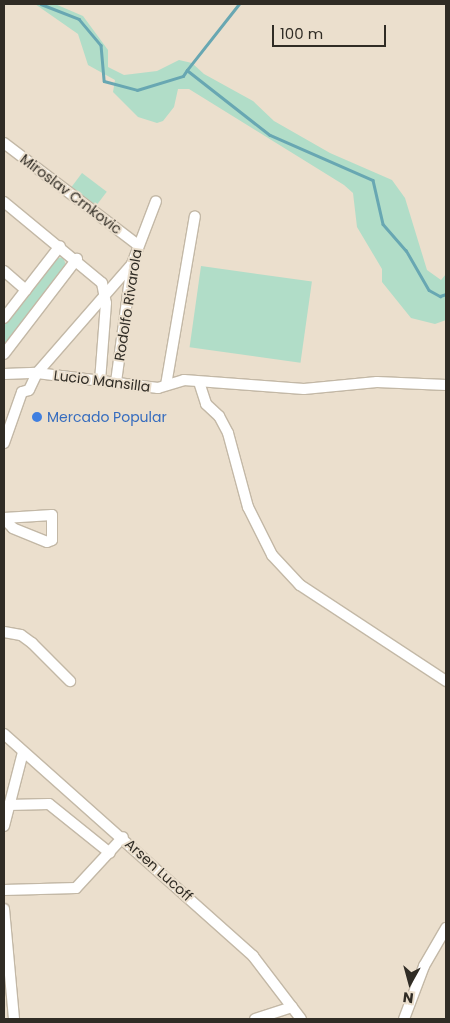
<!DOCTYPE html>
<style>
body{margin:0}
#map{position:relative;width:450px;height:1023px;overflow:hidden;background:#ebdfcd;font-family:Poppins,sans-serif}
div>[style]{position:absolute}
.green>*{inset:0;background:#b1ddc8;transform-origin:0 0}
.stream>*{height:2.5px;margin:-1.25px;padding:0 1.25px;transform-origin:1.25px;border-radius:1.25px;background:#68a7b2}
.roads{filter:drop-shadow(1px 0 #c3b8a6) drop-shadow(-1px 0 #c3b8a6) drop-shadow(0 1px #c3b8a6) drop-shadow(0 -1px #c3b8a6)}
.minor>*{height:10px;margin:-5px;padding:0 5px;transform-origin:5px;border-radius:5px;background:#fff}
.dots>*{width:14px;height:14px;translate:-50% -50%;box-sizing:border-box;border:2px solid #ebdfcd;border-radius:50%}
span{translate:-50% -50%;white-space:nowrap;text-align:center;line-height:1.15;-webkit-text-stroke:4px #ebdfcd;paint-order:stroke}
.street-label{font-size:14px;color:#302c25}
.shop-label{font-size:14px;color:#366cbe}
.left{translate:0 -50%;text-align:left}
.frame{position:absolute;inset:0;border:5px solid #302c25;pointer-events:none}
.north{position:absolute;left:385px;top:958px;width:50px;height:50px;-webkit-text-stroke:4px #ebdfcd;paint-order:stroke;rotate:187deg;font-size:14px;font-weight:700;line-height:20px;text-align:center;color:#302c25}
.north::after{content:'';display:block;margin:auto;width:18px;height:22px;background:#302c25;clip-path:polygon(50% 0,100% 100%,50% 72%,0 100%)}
.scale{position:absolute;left:272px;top:25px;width:114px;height:22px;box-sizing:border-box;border:2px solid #302c25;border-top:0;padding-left:6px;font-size:15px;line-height:18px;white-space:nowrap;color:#302c25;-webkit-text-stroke:4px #ebdfcd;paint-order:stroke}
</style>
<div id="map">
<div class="green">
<i style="clip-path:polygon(35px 4px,55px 4px,83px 16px,108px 50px,108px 67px,124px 75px,157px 71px,179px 60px,192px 63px,204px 74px,253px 101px,274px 121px,330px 153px,392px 180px,405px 198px,427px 270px,441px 280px,446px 274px,446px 320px,435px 324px,411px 318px,382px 282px,382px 269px,357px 227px,353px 193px,344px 185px,189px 89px,178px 89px,174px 107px,163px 121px,157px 123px,138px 117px,113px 92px,115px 80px,88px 65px,78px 34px)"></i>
<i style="left:82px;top:173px;width:31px;height:18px;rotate:37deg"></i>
<i style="clip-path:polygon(63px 257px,66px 265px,4px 347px,4px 325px,55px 259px)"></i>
<i style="left:201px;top:266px;width:112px;height:82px;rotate:8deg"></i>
</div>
<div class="stream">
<i style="left:41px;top:4px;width:41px;rotate:21.5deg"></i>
<i style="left:79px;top:19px;width:34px;rotate:50deg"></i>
<i style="left:101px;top:45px;width:36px;rotate:85deg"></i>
<i style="left:104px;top:81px;width:34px;rotate:15deg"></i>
<i style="left:137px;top:90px;width:48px;rotate:-16.9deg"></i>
<i style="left:183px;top:76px;width:7px;rotate:-56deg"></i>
<i style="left:187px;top:70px;width:105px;rotate:38.1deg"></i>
<i style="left:270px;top:135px;width:112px;rotate:23.6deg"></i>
<i style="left:373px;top:180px;width:45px;rotate:77.2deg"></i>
<i style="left:383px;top:224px;width:35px;rotate:49deg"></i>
<i style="left:406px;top:250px;width:46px;rotate:60.1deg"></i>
<i style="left:429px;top:290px;width:13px;rotate:29deg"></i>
<i style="left:440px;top:296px;width:6px;rotate:-18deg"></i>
<i style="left:187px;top:70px;width:84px;rotate:-51.8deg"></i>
</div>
<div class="roads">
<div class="minor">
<i style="left:4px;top:143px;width:168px;rotate:37.3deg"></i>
<i style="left:4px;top:202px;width:127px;rotate:39.6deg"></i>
<i style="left:102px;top:283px;width:20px;rotate:79deg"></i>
<i style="left:106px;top:303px;width:78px;rotate:94.4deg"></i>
<i style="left:4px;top:271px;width:29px;rotate:41deg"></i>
<i style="left:4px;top:318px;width:91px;rotate:-52.1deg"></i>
<i style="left:4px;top:354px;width:120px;rotate:-52.5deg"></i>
<i style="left:4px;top:374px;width:33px;rotate:-2deg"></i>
<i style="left:37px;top:373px;width:122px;rotate:7.1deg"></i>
<i style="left:158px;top:388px;width:27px;rotate:-17deg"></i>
<i style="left:184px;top:380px;width:120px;rotate:4.3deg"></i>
<i style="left:304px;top:389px;width:73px;rotate:-5.5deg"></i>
<i style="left:377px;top:382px;width:69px;rotate:2.5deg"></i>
<i style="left:116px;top:382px;width:119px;rotate:-82.3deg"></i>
<i style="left:132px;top:264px;width:67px;rotate:-69.1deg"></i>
<i style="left:199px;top:382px;width:23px;rotate:72deg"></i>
<i style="left:206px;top:404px;width:18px;rotate:43deg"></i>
<i style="left:219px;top:416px;width:19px;rotate:62deg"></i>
<i style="left:228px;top:433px;width:77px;rotate:74.9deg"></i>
<i style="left:248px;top:507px;width:54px;rotate:63.4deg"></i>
<i style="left:272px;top:555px;width:41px;rotate:47deg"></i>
<i style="left:300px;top:585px;width:175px;rotate:33.3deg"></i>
<i style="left:166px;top:385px;width:171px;rotate:-80.3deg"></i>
<i style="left:4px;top:443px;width:54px;rotate:-70.6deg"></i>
<i style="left:22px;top:392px;width:7px;rotate:-16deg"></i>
<i style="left:29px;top:390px;width:19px;rotate:-65deg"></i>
<i style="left:37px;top:373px;width:145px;rotate:-48.9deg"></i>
<i style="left:4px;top:518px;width:48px;rotate:-3.6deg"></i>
<i style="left:52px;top:515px;width:25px;rotate:90deg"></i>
<i style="left:52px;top:540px;width:5px;rotate:158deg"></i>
<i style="left:47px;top:542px;width:37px;rotate:-158deg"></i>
<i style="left:13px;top:528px;width:13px;rotate:-135deg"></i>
<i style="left:4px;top:632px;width:17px;rotate:10deg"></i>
<i style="left:21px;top:635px;width:14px;rotate:36deg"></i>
<i style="left:32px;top:643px;width:54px;rotate:45deg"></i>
<i style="left:4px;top:734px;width:334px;rotate:41.7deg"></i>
<i style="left:253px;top:956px;width:79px;rotate:52.7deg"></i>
<i style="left:8px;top:805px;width:41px;rotate:-1.4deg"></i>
<i style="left:49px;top:804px;width:78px;rotate:38.8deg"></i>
<i style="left:4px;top:826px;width:76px;rotate:-75.6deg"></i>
<i style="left:4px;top:890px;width:72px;rotate:-1.6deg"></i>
<i style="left:76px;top:888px;width:69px;rotate:-47.3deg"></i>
<i style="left:4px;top:909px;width:110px;rotate:84.8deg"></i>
<i style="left:255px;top:1019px;width:39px;rotate:-18deg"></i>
<i style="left:404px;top:1019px;width:57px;rotate:-69.3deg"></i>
<i style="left:424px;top:966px;width:44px;rotate:-59.9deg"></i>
</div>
</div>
<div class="dots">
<i style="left:37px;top:417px;background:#3f7fe0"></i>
</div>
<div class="street-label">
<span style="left:71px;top:194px;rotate:37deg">Miroslav Crnkovic</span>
<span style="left:128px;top:305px;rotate:-81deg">Rodolfo Rivarola</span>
<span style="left:102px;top:381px;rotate:7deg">Lucio Mansilla</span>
<span style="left:159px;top:870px;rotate:42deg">Arsen Lucoff</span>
</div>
<div class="shop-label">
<span class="left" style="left:47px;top:417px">Mercado Popular</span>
</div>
<div class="frame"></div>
<div class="north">N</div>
<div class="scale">100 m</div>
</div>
